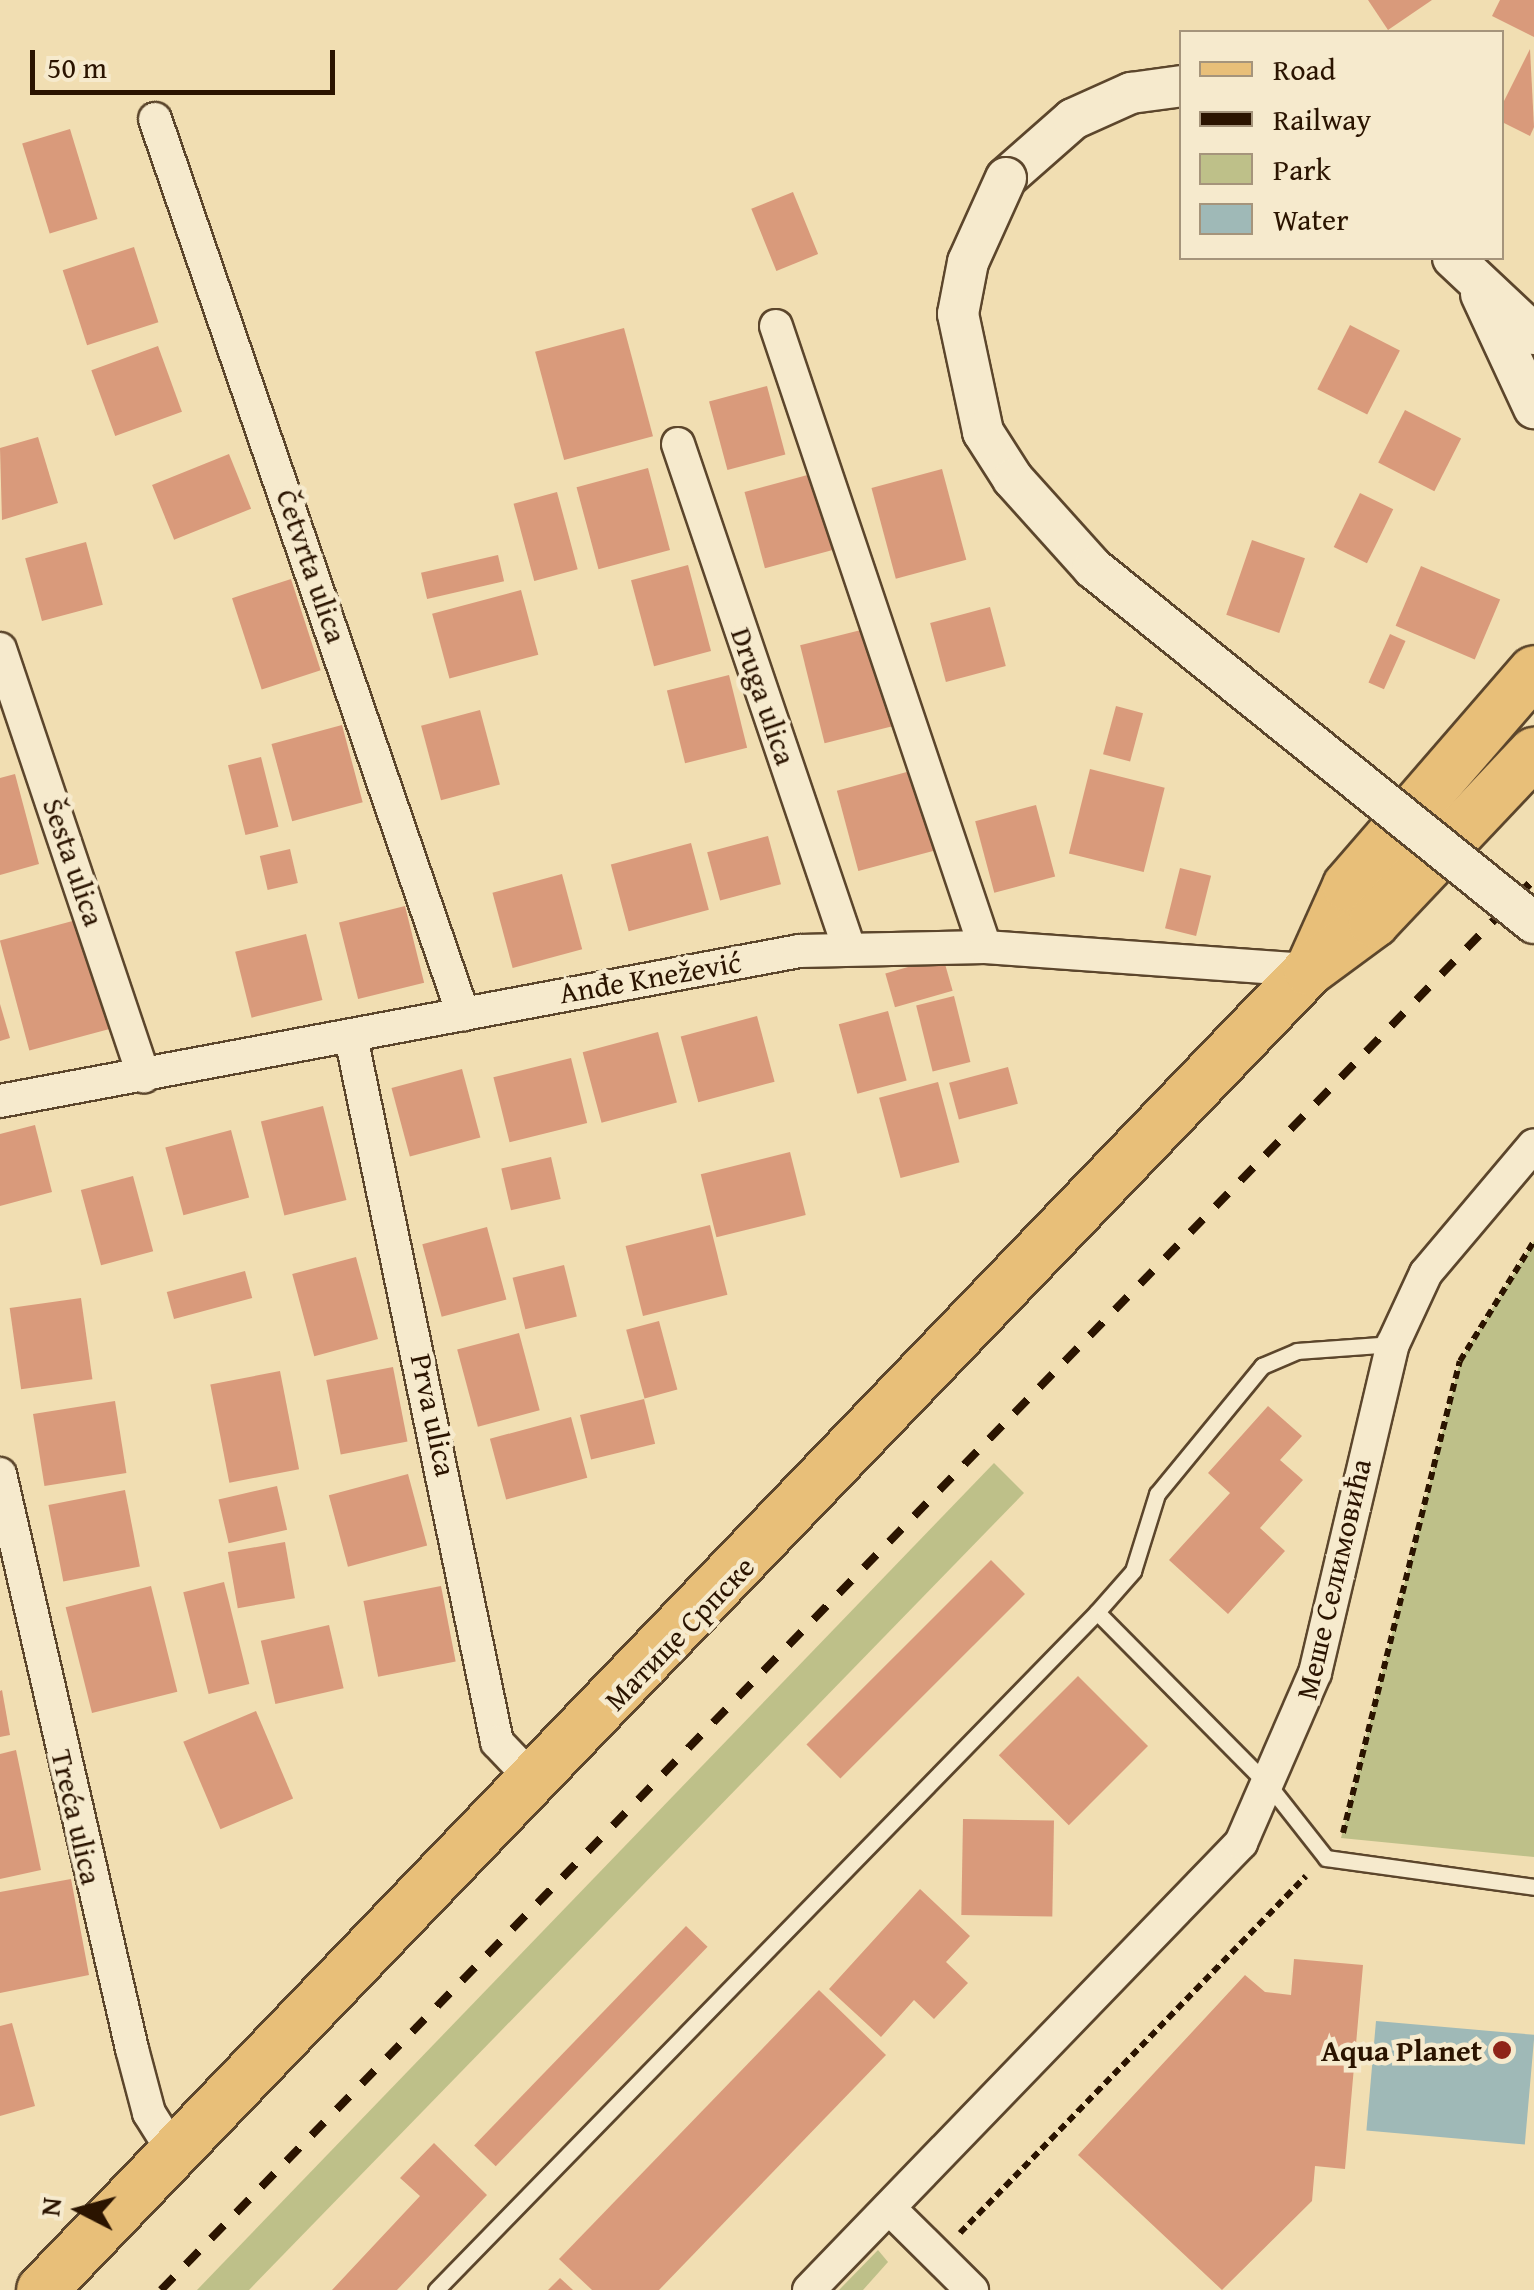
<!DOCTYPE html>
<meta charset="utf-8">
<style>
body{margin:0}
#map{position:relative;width:1534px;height:2290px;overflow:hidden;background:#f1deb2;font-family:"Gentium Book Plus",serif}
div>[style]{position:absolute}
.green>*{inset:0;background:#bec089}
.water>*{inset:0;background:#9fb9b7;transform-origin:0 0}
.building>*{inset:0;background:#d99a7b;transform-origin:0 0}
.path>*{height:6px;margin-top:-3px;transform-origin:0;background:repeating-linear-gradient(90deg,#2b1400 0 8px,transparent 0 13px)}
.roads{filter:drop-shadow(2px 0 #5c462c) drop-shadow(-2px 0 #5c462c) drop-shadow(0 2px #5c462c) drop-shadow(0 -2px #5c462c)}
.service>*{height:15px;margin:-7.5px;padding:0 7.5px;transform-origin:7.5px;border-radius:7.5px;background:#f6eacd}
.minor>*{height:32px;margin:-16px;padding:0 16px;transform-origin:16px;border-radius:16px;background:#f6eacd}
.tertiary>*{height:40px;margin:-20px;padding:0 20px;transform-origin:20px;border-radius:20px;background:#f6eacd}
.primary>*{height:50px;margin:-25px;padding:0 25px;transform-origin:25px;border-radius:25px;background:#e8bf79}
.rail>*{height:8px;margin-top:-4px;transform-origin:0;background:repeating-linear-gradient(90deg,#2b1400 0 18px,transparent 0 36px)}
.bridges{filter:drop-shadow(2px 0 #5c462c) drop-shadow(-2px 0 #5c462c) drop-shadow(0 2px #5c462c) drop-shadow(0 -2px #5c462c)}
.tertiary-bridge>*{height:40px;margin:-20px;padding:0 20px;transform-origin:20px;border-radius:20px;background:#f6eacd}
.dots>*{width:28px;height:28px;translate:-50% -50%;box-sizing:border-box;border:5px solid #f6eacd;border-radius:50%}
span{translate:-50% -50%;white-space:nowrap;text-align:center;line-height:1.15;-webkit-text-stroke:9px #f6eacd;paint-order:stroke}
.street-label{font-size:30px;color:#2b1400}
.poi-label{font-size:30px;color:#2b1400;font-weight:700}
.right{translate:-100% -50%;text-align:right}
.legend{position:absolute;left:1179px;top:30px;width:325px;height:230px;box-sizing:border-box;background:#f6eacd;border:2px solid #a5947b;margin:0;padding:12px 18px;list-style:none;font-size:30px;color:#2b1400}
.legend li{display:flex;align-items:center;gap:20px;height:50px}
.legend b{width:50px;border:2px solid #a5947b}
.north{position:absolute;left:30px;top:2160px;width:100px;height:100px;-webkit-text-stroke:8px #f6eacd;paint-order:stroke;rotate:276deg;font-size:28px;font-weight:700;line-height:40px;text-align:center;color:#2b1400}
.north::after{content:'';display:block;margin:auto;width:35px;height:45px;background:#2b1400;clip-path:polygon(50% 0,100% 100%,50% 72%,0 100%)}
.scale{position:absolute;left:30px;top:50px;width:305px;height:45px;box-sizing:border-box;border:5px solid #2b1400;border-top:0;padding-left:12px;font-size:30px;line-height:35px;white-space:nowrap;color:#2b1400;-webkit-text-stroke:8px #f6eacd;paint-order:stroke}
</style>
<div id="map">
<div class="green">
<i style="clip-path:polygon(1534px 1241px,1534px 1857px,1341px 1838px,1460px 1361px)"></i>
<i style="clip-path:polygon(994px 1463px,1024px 1493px,249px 2290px,197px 2290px)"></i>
<i style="clip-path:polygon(878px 2250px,888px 2262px,863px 2290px,839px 2290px)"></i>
</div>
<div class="water">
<i style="left:1376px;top:2021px;width:159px;height:110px;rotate:5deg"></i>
</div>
<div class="building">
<i style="clip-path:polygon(1368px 0,1432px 0,1388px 30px)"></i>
<i style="clip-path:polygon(1500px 0,1534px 0,1534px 37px,1492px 16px)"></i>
<i style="clip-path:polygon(1530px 49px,1534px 127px,1530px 136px,1502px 122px,1502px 105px)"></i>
<i style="left:70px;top:129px;width:94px;height:50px;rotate:73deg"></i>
<i style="left:793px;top:192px;width:67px;height:45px;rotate:68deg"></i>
<i style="left:134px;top:247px;width:79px;height:75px;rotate:72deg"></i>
<i style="left:1350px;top:325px;width:56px;height:72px;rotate:27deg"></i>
<i style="left:624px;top:328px;width:112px;height:92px;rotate:75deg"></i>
<i style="left:158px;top:346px;width:70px;height:71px;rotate:70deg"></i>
<i style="left:767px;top:386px;width:71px;height:60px;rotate:75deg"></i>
<i style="left:1405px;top:410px;width:63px;height:59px;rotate:27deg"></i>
<i style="clip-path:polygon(38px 437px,58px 503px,2px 520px,0 448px)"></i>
<i style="left:229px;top:454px;width:59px;height:83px;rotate:68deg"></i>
<i style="left:648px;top:468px;width:85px;height:74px;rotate:75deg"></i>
<i style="left:942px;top:469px;width:94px;height:73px;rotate:75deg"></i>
<i style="left:815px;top:473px;width:79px;height:73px;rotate:75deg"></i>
<i style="left:557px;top:492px;width:80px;height:45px;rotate:75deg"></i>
<i style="left:1360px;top:493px;width:37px;height:60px;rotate:26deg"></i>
<i style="left:1252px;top:540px;width:56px;height:79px;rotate:19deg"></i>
<i style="left:86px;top:542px;width:65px;height:63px;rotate:75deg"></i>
<i style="left:498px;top:555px;width:27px;height:79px;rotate:77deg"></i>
<i style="left:688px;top:565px;width:89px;height:59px;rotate:75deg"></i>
<i style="left:1421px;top:566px;width:86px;height:65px;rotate:23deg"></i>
<i style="left:291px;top:579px;width:96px;height:62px;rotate:72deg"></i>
<i style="left:521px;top:590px;width:67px;height:92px;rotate:75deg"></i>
<i style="left:990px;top:607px;width:61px;height:62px;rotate:75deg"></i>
<i style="left:869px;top:628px;width:101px;height:71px;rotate:76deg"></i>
<i style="left:1390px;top:634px;width:17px;height:53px;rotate:24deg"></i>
<i style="left:729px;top:675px;width:75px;height:64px;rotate:76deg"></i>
<i style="left:1116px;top:706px;width:28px;height:50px;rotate:15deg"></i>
<i style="left:480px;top:710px;width:77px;height:61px;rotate:75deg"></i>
<i style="left:342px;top:725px;width:80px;height:73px;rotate:75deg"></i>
<i style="left:261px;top:757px;width:72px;height:34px;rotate:76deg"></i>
<i style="left:918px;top:769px;width:83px;height:84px;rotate:75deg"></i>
<i style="left:1090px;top:769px;width:77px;height:87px;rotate:14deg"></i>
<i style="clip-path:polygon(15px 774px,39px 864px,0 875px,0 778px)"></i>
<i style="left:1036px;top:805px;width:74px;height:63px;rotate:75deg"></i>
<i style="left:768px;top:836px;width:50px;height:63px;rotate:75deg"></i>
<i style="left:691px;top:843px;width:69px;height:83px;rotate:75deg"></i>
<i style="left:290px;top:849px;width:35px;height:31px;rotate:77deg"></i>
<i style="left:1180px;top:868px;width:32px;height:62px;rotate:14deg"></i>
<i style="left:562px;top:874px;width:78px;height:72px;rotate:75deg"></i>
<i style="left:405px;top:906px;width:79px;height:68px;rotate:76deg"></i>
<i style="left:80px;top:919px;width:114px;height:83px;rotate:75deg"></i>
<i style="left:306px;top:934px;width:68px;height:73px;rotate:76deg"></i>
<i style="left:943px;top:957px;width:35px;height:60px;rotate:74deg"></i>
<i style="left:954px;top:996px;width:68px;height:39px;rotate:76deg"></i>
<i style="clip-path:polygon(0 1004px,10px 1038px,0 1041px)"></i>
<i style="left:888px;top:1011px;width:72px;height:51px;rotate:75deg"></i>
<i style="left:757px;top:1016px;width:68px;height:79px;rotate:75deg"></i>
<i style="left:658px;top:1032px;width:73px;height:78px;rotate:75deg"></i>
<i style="left:571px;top:1058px;width:67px;height:80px;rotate:76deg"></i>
<i style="left:1008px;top:1067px;width:38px;height:61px;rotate:75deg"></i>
<i style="left:462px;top:1069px;width:71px;height:73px;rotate:75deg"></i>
<i style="left:938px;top:1082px;width:83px;height:61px;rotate:75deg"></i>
<i style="left:323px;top:1106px;width:97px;height:64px;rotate:76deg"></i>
<i style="clip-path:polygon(35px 1125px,52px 1192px,0 1206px,0 1134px)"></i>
<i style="left:231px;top:1130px;width:70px;height:68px;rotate:75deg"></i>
<i style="left:790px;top:1152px;width:65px;height:92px;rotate:76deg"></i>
<i style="left:551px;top:1157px;width:43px;height:51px;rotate:77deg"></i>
<i style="left:133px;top:1176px;width:78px;height:54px;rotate:75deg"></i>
<i style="left:710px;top:1225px;width:72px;height:87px;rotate:76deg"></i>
<i style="left:487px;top:1227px;width:75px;height:67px;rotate:75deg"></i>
<i style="left:356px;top:1257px;width:85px;height:66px;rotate:75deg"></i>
<i style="left:564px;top:1265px;width:53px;height:53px;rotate:76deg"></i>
<i style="left:245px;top:1271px;width:28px;height:81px;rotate:75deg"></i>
<i style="left:81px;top:1298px;width:82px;height:72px;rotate:82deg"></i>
<i style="left:659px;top:1321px;width:71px;height:34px;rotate:75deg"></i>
<i style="left:519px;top:1333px;width:80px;height:64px;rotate:75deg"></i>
<i style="left:393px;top:1367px;width:76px;height:68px;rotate:79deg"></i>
<i style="left:280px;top:1371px;width:100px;height:71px;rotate:79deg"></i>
<i style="left:644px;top:1399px;width:46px;height:66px;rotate:76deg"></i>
<i style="left:115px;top:1401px;width:73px;height:83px;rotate:81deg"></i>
<i style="clip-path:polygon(1268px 1406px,1302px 1436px,1280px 1460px,1303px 1480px,1260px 1528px,1285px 1551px,1228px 1614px,1169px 1560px,1230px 1493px,1208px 1473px)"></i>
<i style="left:571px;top:1417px;width:63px;height:84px;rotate:75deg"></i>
<i style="left:408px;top:1474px;width:74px;height:82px;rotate:75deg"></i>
<i style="left:277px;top:1486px;width:45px;height:60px;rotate:77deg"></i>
<i style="left:125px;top:1490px;width:78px;height:78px;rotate:79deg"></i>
<i style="left:285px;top:1542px;width:57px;height:58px;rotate:80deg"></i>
<i style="left:991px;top:1560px;width:48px;height:261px;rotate:45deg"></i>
<i style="left:224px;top:1582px;width:105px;height:42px;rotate:76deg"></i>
<i style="left:151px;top:1586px;width:109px;height:88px;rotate:76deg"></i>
<i style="left:441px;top:1586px;width:77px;height:79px;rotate:79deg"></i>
<i style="left:329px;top:1625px;width:65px;height:70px;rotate:77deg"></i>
<i style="left:1078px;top:1676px;width:99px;height:112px;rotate:45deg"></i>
<i style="clip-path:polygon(2px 1690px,10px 1735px,0 1737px,0 1691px)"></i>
<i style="left:256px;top:1711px;width:95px;height:79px;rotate:67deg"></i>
<i style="clip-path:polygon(16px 1750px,41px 1870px,0 1879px,0 1754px)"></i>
<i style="left:963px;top:1819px;width:91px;height:96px;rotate:1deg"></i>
<i style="clip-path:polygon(71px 1879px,89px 1975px,0 1993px,0 1892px)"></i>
<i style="clip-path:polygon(920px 1889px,970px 1936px,946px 1962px,968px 1983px,934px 2019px,914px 2000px,881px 2037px,829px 1989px)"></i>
<i style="left:686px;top:1926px;width:30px;height:305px;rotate:44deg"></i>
<i style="clip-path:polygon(1294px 1959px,1363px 1965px,1345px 2169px,1315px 2166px,1312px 2201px,1222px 2290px,1078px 2155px,1245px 1975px,1265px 1992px,1291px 1995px)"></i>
<i style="clip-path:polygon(819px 1990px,886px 2055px,659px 2290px,592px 2290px,559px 2259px)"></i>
<i style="clip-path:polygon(12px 2023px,35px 2106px,0 2116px,0 2026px)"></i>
<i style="clip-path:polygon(434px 2143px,487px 2195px,397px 2290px,332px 2290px,420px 2196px,400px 2178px)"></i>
<i style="clip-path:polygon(560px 2278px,573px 2290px,548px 2290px)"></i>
</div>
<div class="path">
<i style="left:1343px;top:1833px;width:486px;rotate:-76.1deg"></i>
<i style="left:1460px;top:1361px;width:141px;rotate:-58.3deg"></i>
<i style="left:960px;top:2233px;width:497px;rotate:-45.9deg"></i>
</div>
<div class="roads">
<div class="service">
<i style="left:1097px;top:1612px;width:247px;rotate:45.3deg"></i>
<i style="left:1271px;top:1788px;width:89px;rotate:51.8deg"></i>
<i style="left:1326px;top:1858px;width:210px;rotate:7.9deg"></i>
<i style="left:436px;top:2290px;width:947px;rotate:-45.73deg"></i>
<i style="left:1097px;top:1612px;width:55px;rotate:-48.7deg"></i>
<i style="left:1133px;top:1571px;width:81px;rotate:-72.7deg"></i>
<i style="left:1157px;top:1494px;width:166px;rotate:-50.6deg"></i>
<i style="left:1262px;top:1366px;width:38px;rotate:-23deg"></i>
<i style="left:1297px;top:1351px;width:96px;rotate:-4.2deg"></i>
</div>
<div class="minor">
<i style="left:155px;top:119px;width:947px;rotate:71.01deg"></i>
<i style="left:776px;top:326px;width:655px;rotate:71.4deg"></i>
<i style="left:678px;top:444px;width:532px;rotate:71.26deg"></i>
<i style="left:0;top:649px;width:451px;rotate:71.4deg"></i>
<i style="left:351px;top:1037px;width:720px;rotate:78.3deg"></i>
<i style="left:497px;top:1742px;width:54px;rotate:46.5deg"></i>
<i style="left:0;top:1101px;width:813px;rotate:-10.63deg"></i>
<i style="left:799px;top:951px;width:186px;rotate:-1.2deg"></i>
<i style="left:985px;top:947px;width:325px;rotate:4.1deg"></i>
<i style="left:0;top:1474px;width:590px;rotate:77.07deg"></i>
<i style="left:132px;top:2049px;width:66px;rotate:75.1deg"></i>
<i style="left:149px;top:2113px;width:47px;rotate:58deg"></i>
<i style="left:889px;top:2208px;width:117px;rotate:44.7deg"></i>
<i style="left:809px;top:2290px;width:622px;rotate:-45.98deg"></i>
<i style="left:1241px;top:1843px;width:185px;rotate:-66.5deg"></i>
<i style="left:1315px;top:1673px;width:338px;rotate:-76.7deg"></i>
<i style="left:1393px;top:1344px;width:78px;rotate:-65.1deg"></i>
<i style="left:1426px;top:1273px;width:167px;rotate:-49.8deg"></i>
</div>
<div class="tertiary">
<i style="left:1006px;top:178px;width:89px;rotate:-41.4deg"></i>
<i style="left:1073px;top:119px;width:64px;rotate:-24.1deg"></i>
<i style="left:1131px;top:93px;width:51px;rotate:-7.8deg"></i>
<i style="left:1453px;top:258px;width:111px;rotate:43.2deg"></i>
<i style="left:1481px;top:294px;width:126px;rotate:65.1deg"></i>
</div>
<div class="primary">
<i style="left:1313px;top:964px;width:85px;rotate:-65.8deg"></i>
<i style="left:1348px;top:886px;width:284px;rotate:-49.1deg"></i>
<i style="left:42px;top:2290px;width:1830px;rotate:-46.17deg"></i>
<i style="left:1309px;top:970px;width:81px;rotate:-36.4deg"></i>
<i style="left:1374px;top:922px;width:233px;rotate:-46.6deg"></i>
</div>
</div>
<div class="rail">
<i style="left:161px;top:2290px;width:1969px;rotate:-45.78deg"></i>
</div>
<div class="bridges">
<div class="tertiary-bridge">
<i style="left:1006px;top:178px;width:92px;rotate:114.3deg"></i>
<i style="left:968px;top:262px;width:53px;rotate:100.9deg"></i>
<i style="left:958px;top:314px;width:121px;rotate:78deg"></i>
<i style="left:983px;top:432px;width:56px;rotate:57.4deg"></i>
<i style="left:1013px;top:479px;width:120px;rotate:48deg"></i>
<i style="left:1093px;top:568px;width:566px;rotate:38.83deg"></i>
</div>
</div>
<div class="dots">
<i style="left:1502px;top:2050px;background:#8f2418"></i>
</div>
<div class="street-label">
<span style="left:312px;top:566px;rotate:71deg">Četvrta ulica</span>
<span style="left:764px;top:696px;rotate:71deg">Druga ulica</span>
<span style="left:74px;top:862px;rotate:71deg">Šesta ulica</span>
<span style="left:650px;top:977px;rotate:-10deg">Anđe Knežević</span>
<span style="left:434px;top:1415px;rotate:78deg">Prva ulica</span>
<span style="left:1333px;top:1579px;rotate:-77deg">Меше Селимовића</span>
<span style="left:679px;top:1633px;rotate:-46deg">Матице Српске</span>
<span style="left:77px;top:1817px;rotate:77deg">Treća ulica</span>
</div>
<div class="poi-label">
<span class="right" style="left:1482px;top:2050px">Aqua Planet</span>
</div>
<ul class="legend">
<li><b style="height:12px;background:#e8bf79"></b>Road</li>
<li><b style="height:12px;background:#2b1400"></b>Railway</li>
<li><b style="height:28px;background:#bec089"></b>Park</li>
<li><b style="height:28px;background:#9fb9b7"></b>Water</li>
</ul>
<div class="north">N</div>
<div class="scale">50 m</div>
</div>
